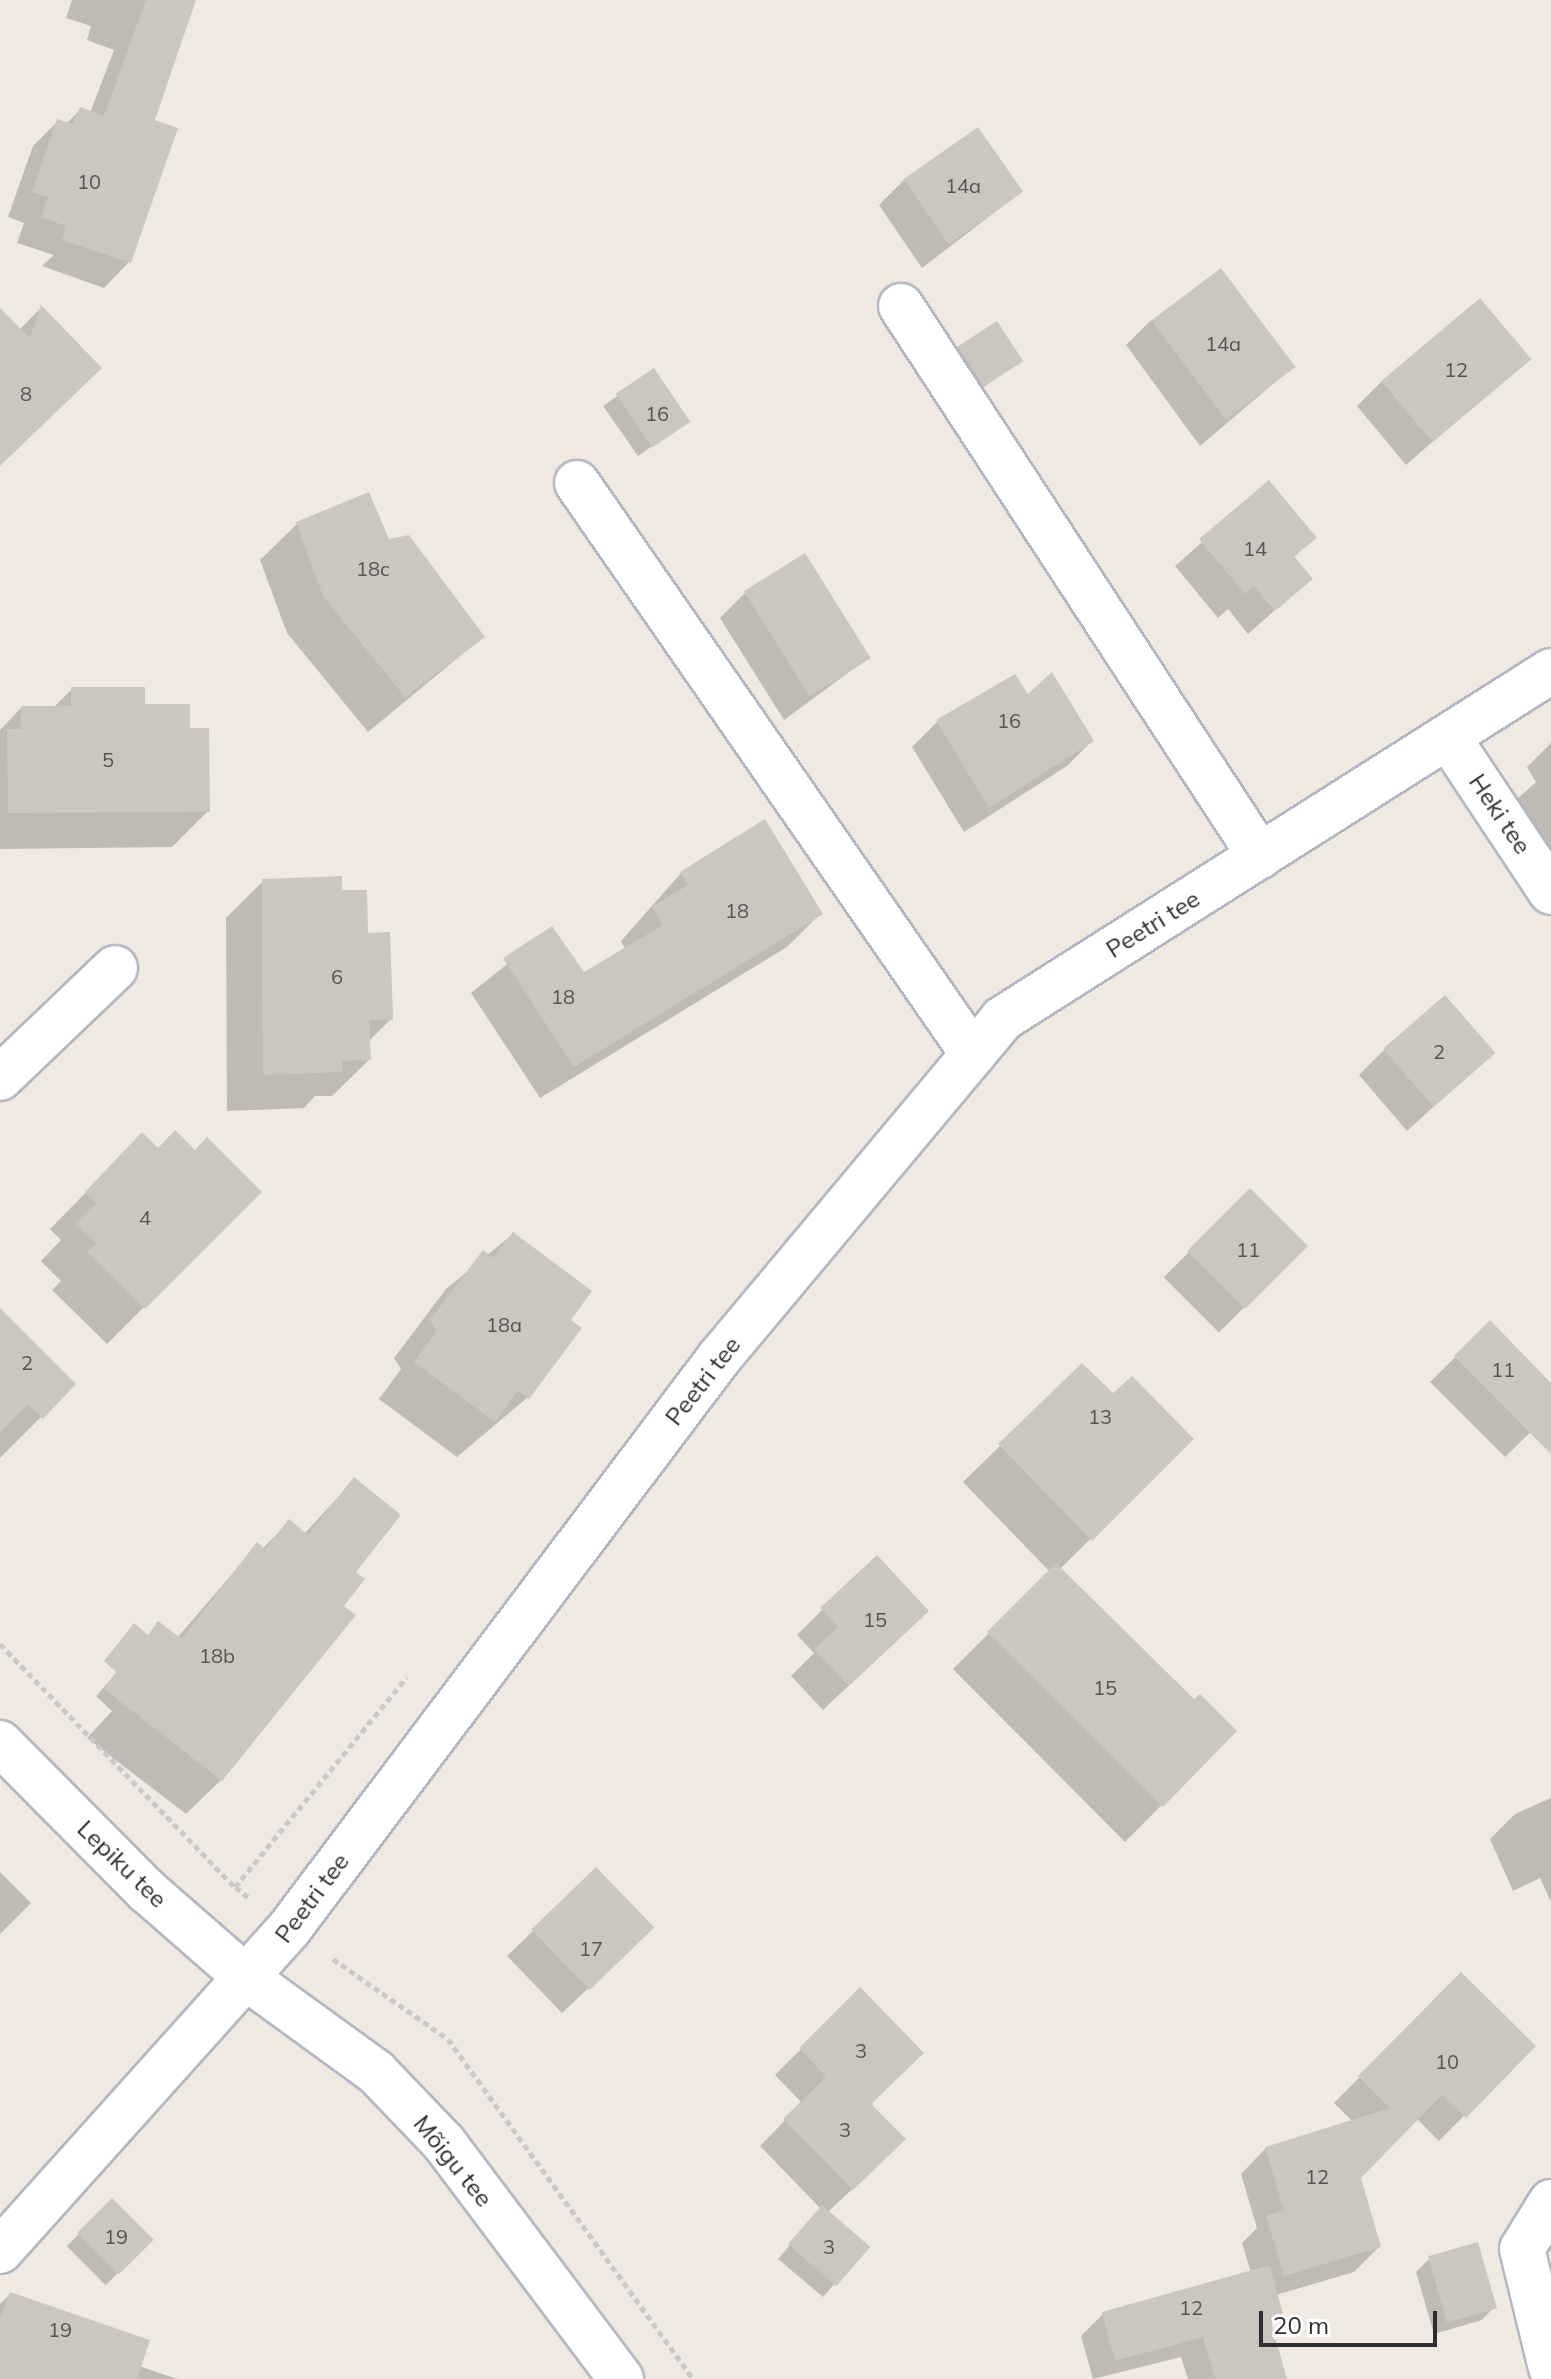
<!DOCTYPE html>
<meta charset="utf-8">
<style>
body{margin:0}
#map{position:relative;width:1551px;height:2379px;overflow:hidden;background:#efe9e1;font-family:Mulish,sans-serif}
div>[style]{position:absolute}
.shadow>*{inset:0;background:#0003;transform-origin:0 0}
.building>*{inset:0;background:#cbc7bf;transform-origin:0 0}
.path>*{height:5px;margin-top:-2.5px;transform-origin:0;background:repeating-linear-gradient(90deg,#c9c9c9 0 6px,transparent 0 10px)}
.roads{filter:drop-shadow(2px 0 #b4b7c1) drop-shadow(-2px 0 #b4b7c1) drop-shadow(0 2px #b4b7c1) drop-shadow(0 -2px #b4b7c1)}
.street>*{height:44px;margin:-22px;padding:0 22px;transform-origin:22px;border-radius:22px;background:#fff}
span{translate:-50% -50%;white-space:nowrap;text-align:center;line-height:1.15;-webkit-text-stroke:6px #fff;paint-order:stroke}
.number-label{font-size:20px;color:#555452}
.number-label span{-webkit-text-stroke-width:0}
.street-label{font-size:24px;color:#2e2e2e}
.scale{position:absolute;left:1259px;top:2311px;width:178px;height:36px;box-sizing:border-box;border:4px solid #2e2e2e;border-top:0;padding-left:10px;font-size:24px;line-height:28px;white-space:nowrap;color:#2e2e2e;-webkit-text-stroke:6px #fff;paint-order:stroke}
</style>
<div id="map">
<div class="shadow">
<i style="clip-path:polygon(72px 0,193px 0,153px 121px,129px 262px,104px 288px,42px 266px,54px 255px,17px 243px,24px 223px,8px 217px,33px 146px,58px 121px,66px 124px,80px 110px,90px 113px,114px 50px,87px 40px,91px 26px,66px 18px)"></i>
<i style="clip-path:polygon(904px 180px,1021px 192px,922px 268px,879px 205px)"></i>
<i style="clip-path:polygon(41px 308px,0 464px,0 311px,19px 330px)"></i>
<i style="clip-path:polygon(1151px 320px,1293px 367px,1200px 446px,1126px 345px)"></i>
<i style="clip-path:polygon(958px 347px,1020px 361px,970px 397px,946px 360px)"></i>
<i style="clip-path:polygon(1528px 358px,1406px 465px,1357px 406px,1382px 381px)"></i>
<i style="left:653px;top:371px;width:61px;height:61px;rotate:55deg"></i>
<i style="clip-path:polygon(1269px 483px,1314px 537px,1293px 558px,1310px 579px,1248px 634px,1228px 609px,1218px 618px,1175px 566px)"></i>
<i style="clip-path:polygon(297px 524px,388px 542px,483px 637px,368px 732px,287px 633px,260px 560px)"></i>
<i style="clip-path:polygon(745px 593px,868px 658px,784px 720px,720px 618px)"></i>
<i style="clip-path:polygon(72px 689px,143px 706px,188px 730px,208px 811px,172px 847px,0 849px,0 730px,21px 708px,53px 708px)"></i>
<i style="clip-path:polygon(1027px 697px,1092px 741px,1067px 766px,964px 832px,912px 747px,937px 722px)"></i>
<i style="clip-path:polygon(1551px 743px,1551px 847px,1521px 866px,1492px 822px,1536px 782px,1527px 767px)"></i>
<i style="clip-path:polygon(681px 873px,820px 914px,787px 947px,540px 1098px,471px 993px,552px 928px,583px 975px,625px 949px,621px 941px)"></i>
<i style="clip-path:polygon(263px 881px,340px 892px,366px 935px,391px 1019px,368px 1042px,369px 1060px,332px 1096px,315px 1096px,304px 1108px,227px 1111px,226px 918px)"></i>
<i style="clip-path:polygon(1384px 1050px,1492px 1053px,1407px 1131px,1359px 1075px)"></i>
<i style="clip-path:polygon(158px 1151px,259px 1192px,107px 1344px,52px 1290px,61px 1281px,41px 1261px,61px 1240px,50px 1229px,106px 1172px)"></i>
<i style="left:1250px;top:1191px;width:78px;height:122px;rotate:45deg"></i>
<i style="clip-path:polygon(513px 1234px,568px 1320px,528px 1397px,457px 1457px,379px 1399px,401px 1369px,394px 1358px,446px 1289px)"></i>
<i style="clip-path:polygon(1490px 1323px,1551px 1385px,1551px 1412px,1505px 1457px,1430px 1382px)"></i>
<i style="clip-path:polygon(0 1335px,74px 1384px,0 1458px)"></i>
<i style="clip-path:polygon(1082px 1366px,1113px 1396px,1192px 1439px,1060px 1569px,1195px 1702px,1235px 1731px,1125px 1842px,953px 1669px,1050px 1572px,963px 1482px)"></i>
<i style="clip-path:polygon(354px 1480px,353px 1572px,221px 1780px,186px 1814px,87px 1738px,112px 1711px,96px 1696px,159px 1624px,177px 1638px,257px 1545px,262px 1549px,289px 1522px,304px 1534px)"></i>
<i style="clip-path:polygon(822px 1610px,901px 1636px,823px 1710px,791px 1676px,814px 1653px,797px 1635px)"></i>
<i style="clip-path:polygon(1551px 1798px,1551px 1902px,1540px 1878px,1513px 1891px,1490px 1839px,1515px 1814px)"></i>
<i style="clip-path:polygon(596px 1870px,626px 1953px,562px 2013px,507px 1956px)"></i>
<i style="clip-path:polygon(0 1872px,31px 1903px,0 1934px)"></i>
<i style="clip-path:polygon(1461px 1975px,1533px 2046px,1439px 2141px,1416px 2118px,1358px 2177px,1379px 2247px,1354px 2272px,1276px 2295px,1281px 2314px,1270px 2325px,1285px 2379px,1188px 2379px,1181px 2357px,1093px 2379px,1081px 2336px,1103px 2314px,1251px 2273px,1242px 2243px,1257px 2228px,1241px 2174px,1266px 2148px,1353px 2122px,1334px 2103px)"></i>
<i style="clip-path:polygon(860px 1990px,879px 2164px,828px 2212px,867px 2247px,823px 2297px,778px 2259px,821px 2209px,760px 2146px,802px 2103px,775px 2075px)"></i>
<i style="left:112px;top:2201px;width:55px;height:64px;rotate:45deg"></i>
<i style="clip-path:polygon(1429px 2259px,1494px 2307px,1482px 2320px,1434px 2334px,1416px 2272px)"></i>
<i style="clip-path:polygon(10px 2294px,139px 2366px,177px 2379px,0 2379px,0 2304px)"></i>
</div>
<div class="building">
<i style="clip-path:polygon(146px 0,196px 0,155px 120px,178px 128px,131px 263px,62px 240px,66px 226px,41px 217px,48px 197px,32px 192px,57px 119px,73px 124px,80px 107px,104px 116px)"></i>
<i style="left:978px;top:127px;width:79px;height:91px;rotate:55deg"></i>
<i style="left:1221px;top:268px;width:124px;height:87px;rotate:53deg"></i>
<i style="left:1480px;top:298px;width:80px;height:129px;rotate:50deg"></i>
<i style="clip-path:polygon(41px 305px,102px 368px,0 466px,0 308px,30px 338px)"></i>
<i style="left:997px;top:321px;width:48px;height:47px;rotate:57deg"></i>
<i style="left:654px;top:368px;width:65px;height:46px;rotate:56deg"></i>
<i style="clip-path:polygon(1269px 480px,1317px 538px,1294px 556px,1313px 579px,1275px 611px,1254px 586px,1245px 594px,1199px 539px)"></i>
<i style="clip-path:polygon(369px 492px,389px 539px,409px 535px,485px 637px,405px 697px,323px 596px,296px 522px)"></i>
<i style="left:805px;top:553px;width:124px;height:72px;rotate:58deg"></i>
<i style="clip-path:polygon(1052px 672px,1094px 741px,989px 808px,936px 720px,1015px 674px,1028px 694px)"></i>
<i style="clip-path:polygon(71px 687px,145px 687px,145px 704px,190px 704px,190px 728px,209px 728px,210px 812px,8px 813px,7px 729px,21px 729px,21px 706px,71px 706px)"></i>
<i style="clip-path:polygon(765px 819px,823px 914px,574px 1067px,503px 958px,552px 926px,584px 972px,663px 925px,652px 907px,688px 885px,680px 872px)"></i>
<i style="clip-path:polygon(342px 876px,342px 890px,367px 890px,368px 933px,390px 932px,393px 1020px,369px 1020px,371px 1060px,342px 1061px,342px 1072px,263px 1075px,262px 879px)"></i>
<i style="left:1445px;top:995px;width:77px;height:82px;rotate:49deg"></i>
<i style="clip-path:polygon(175px 1130px,195px 1150px,207px 1137px,262px 1192px,145px 1309px,87px 1252px,96px 1243px,75px 1224px,96px 1203px,85px 1192px,142px 1132px,158px 1148px)"></i>
<i style="left:1250px;top:1188px;width:82px;height:89px;rotate:45deg"></i>
<i style="clip-path:polygon(513px 1232px,592px 1291px,571px 1320px,582px 1328px,529px 1399px,518px 1391px,495px 1422px,414px 1362px,436px 1331px,430px 1320px,483px 1250px,493px 1258px)"></i>
<i style="clip-path:polygon(0 1308px,76px 1384px,43px 1419px,28px 1404px,0 1433px)"></i>
<i style="clip-path:polygon(1490px 1320px,1551px 1383px,1551px 1454px,1454px 1356px)"></i>
<i style="clip-path:polygon(1082px 1363px,1113px 1393px,1132px 1376px,1194px 1439px,1092px 1541px,998px 1444px)"></i>
<i style="clip-path:polygon(354px 1477px,401px 1515px,356px 1572px,365px 1579px,344px 1606px,356px 1615px,222px 1781px,104px 1689px,116px 1672px,104px 1661px,134px 1623px,148px 1635px,158px 1621px,182px 1639px,257px 1542px,265px 1549px,289px 1519px,308px 1535px)"></i>
<i style="clip-path:polygon(877px 1555px,929px 1611px,849px 1686px,814px 1649px,838px 1627px,820px 1608px)"></i>
<i style="clip-path:polygon(1056px 1563px,1194px 1699px,1200px 1694px,1237px 1731px,1163px 1807px,987px 1632px)"></i>
<i style="left:596px;top:1867px;width:84px;height:90px;rotate:46deg"></i>
<i style="clip-path:polygon(1461px 1972px,1536px 2046px,1466px 2118px,1442px 2095px,1361px 2178px,1381px 2247px,1284px 2276px,1266px 2216px,1284px 2210px,1265px 2147px,1390px 2108px,1358px 2076px)"></i>
<i style="clip-path:polygon(860px 1987px,924px 2053px,871px 2104px,906px 2139px,853px 2190px,783px 2119px,826px 2077px,799px 2048px)"></i>
<i style="left:112px;top:2198px;width:59px;height:49px;rotate:45deg"></i>
<i style="left:822px;top:2205px;width:64px;height:52px;rotate:41deg"></i>
<i style="left:1478px;top:2242px;width:69px;height:52px;rotate:74deg"></i>
<i style="clip-path:polygon(1270px 2265px,1283px 2314px,1270px 2318px,1287px 2379px,1215px 2379px,1203px 2337px,1115px 2361px,1102px 2312px)"></i>
<i style="clip-path:polygon(10px 2292px,150px 2340px,137px 2379px,0 2379px,0 2319px)"></i>
</div>
<div class="path">
<i style="left:0;top:1644px;width:338px;rotate:46deg"></i>
<i style="left:248px;top:1897px;width:16px;rotate:-142deg"></i>
<i style="left:235px;top:1887px;width:271px;rotate:-50.7deg"></i>
<i style="left:333px;top:1959px;width:140px;rotate:34.8deg"></i>
<i style="left:448px;top:2039px;width:419px;rotate:54.2deg"></i>
</div>
<div class="roads">
<div class="street">
<i style="left:901px;top:306px;width:657px;rotate:56.87deg"></i>
<i style="left:577px;top:483px;width:695px;rotate:55.26deg"></i>
<i style="left:1448px;top:737px;width:186px;rotate:56.4deg"></i>
<i style="left:0;top:1078px;width:159px;rotate:-43.7deg"></i>
<i style="left:0;top:1743px;width:209px;rotate:45.2deg"></i>
<i style="left:147px;top:1891px;width:134px;rotate:41.1deg"></i>
<i style="left:248px;top:1979px;width:158px;rotate:36deg"></i>
<i style="left:376px;top:2072px;width:98px;rotate:46.2deg"></i>
<i style="left:444px;top:2143px;width:295px;rotate:53.1deg"></i>
<i style="left:1551px;top:2202px;width:55px;rotate:121.7deg"></i>
<i style="left:1522px;top:2249px;width:122px;rotate:76.3deg"></i>
<i style="left:0;top:2251px;width:433px;rotate:-48.1deg"></i>
<i style="left:289px;top:1929px;width:715px;rotate:-53.02deg"></i>
<i style="left:719px;top:1358px;width:442px;rotate:-50.1deg"></i>
<i style="left:1002px;top:1019px;width:650px;rotate:-32.37deg"></i>
</div>
</div>
<div class="number-label">
<span style="left:89px;top:181px">10</span>
<span style="left:963px;top:185px">14a</span>
<span style="left:1223px;top:343px">14a</span>
<span style="left:1456px;top:369px">12</span>
<span style="left:26px;top:393px">8</span>
<span style="left:657px;top:413px">16</span>
<span style="left:1255px;top:548px">14</span>
<span style="left:373px;top:568px">18c</span>
<span style="left:1009px;top:720px">16</span>
<span style="left:108px;top:759px">5</span>
<span style="left:737px;top:910px">18</span>
<span style="left:337px;top:976px">6</span>
<span style="left:563px;top:996px">18</span>
<span style="left:1439px;top:1051px">2</span>
<span style="left:145px;top:1217px">4</span>
<span style="left:1248px;top:1249px">11</span>
<span style="left:504px;top:1324px">18a</span>
<span style="left:27px;top:1362px">2</span>
<span style="left:1503px;top:1369px">11</span>
<span style="left:1100px;top:1416px">13</span>
<span style="left:875px;top:1619px">15</span>
<span style="left:217px;top:1655px">18b</span>
<span style="left:1105px;top:1687px">15</span>
<span style="left:591px;top:1948px">17</span>
<span style="left:861px;top:2050px">3</span>
<span style="left:1447px;top:2061px">10</span>
<span style="left:845px;top:2129px">3</span>
<span style="left:1317px;top:2176px">12</span>
<span style="left:116px;top:2236px">19</span>
<span style="left:829px;top:2246px">3</span>
<span style="left:1191px;top:2307px">12</span>
<span style="left:60px;top:2329px">19</span>
</div>
<div class="street-label">
<span style="left:1500px;top:814px;rotate:56deg">Heki tee</span>
<span style="left:1153px;top:924px;rotate:-32deg">Peetri tee</span>
<span style="left:703px;top:1381px;rotate:-52deg">Peetri tee</span>
<span style="left:122px;top:1864px;rotate:44deg">Lepiku tee</span>
<span style="left:312px;top:1898px;rotate:-53deg">Peetri tee</span>
<span style="left:453px;top:2161px;rotate:51deg">Mõigu tee</span>
</div>
<div class="scale">20 m</div>
</div>
